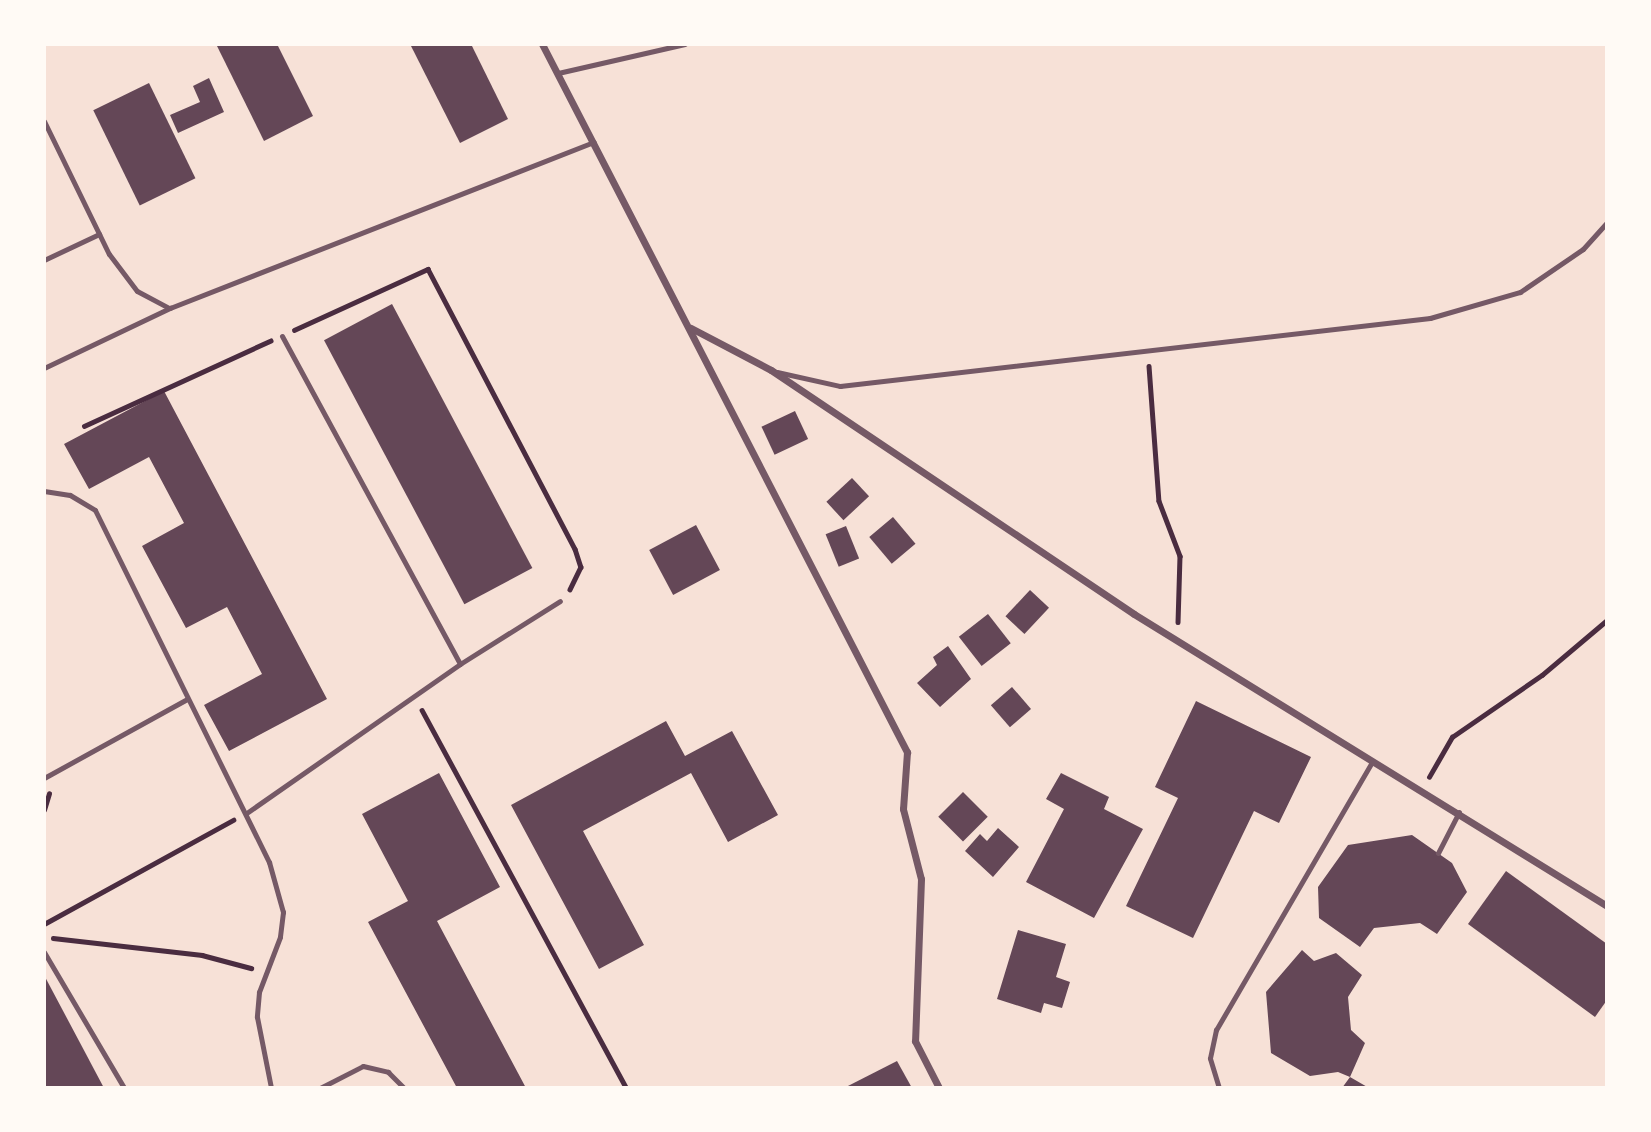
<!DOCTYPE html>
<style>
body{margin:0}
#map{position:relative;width:1651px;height:1132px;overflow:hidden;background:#f7e1d7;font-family:Arial,sans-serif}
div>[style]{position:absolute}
.building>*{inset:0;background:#644757;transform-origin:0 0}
.path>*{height:4.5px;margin:-2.25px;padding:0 2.25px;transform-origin:2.25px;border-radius:2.25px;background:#4a2c40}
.service>*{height:5px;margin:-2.5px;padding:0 2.5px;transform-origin:2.5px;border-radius:2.5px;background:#755966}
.minor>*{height:7px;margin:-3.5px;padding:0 3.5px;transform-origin:3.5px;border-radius:3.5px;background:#755966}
span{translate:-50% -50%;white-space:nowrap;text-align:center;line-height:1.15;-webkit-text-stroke:6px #fffaf5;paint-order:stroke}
.frame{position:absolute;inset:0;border:46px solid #fffaf5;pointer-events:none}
</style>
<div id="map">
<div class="building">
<i style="clip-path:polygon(216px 44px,277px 44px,313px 116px,264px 141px)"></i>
<i style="clip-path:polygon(410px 44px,471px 44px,508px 119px,460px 143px)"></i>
<i style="clip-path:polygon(209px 78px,224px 112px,178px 133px,170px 115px,200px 102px,193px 86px)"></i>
<i style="left:149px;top:83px;width:106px;height:62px;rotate:64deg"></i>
<i style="left:392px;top:304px;width:299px;height:77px;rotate:62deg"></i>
<i style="clip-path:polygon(164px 391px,327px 699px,229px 751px,204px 705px,262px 674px,227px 607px,186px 628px,142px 546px,184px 523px,149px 457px,89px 489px,64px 444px)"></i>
<i style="left:795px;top:411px;width:31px;height:37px;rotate:65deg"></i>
<i style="left:852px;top:478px;width:25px;height:35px;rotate:47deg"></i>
<i style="left:893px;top:517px;width:35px;height:31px;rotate:50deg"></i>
<i style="left:696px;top:525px;width:51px;height:53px;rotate:62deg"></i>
<i style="left:846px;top:526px;width:35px;height:22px;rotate:68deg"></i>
<i style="left:1030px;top:590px;width:26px;height:36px;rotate:43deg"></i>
<i style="left:988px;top:614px;width:37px;height:37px;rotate:52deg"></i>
<i style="clip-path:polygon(948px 646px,971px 679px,940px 707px,917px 683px,937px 665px,933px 657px)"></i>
<i style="left:1012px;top:687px;width:29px;height:28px;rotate:49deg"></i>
<i style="clip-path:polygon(1196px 701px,1311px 757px,1279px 823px,1254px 811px,1193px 938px,1126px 906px,1178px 798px,1155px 787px)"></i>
<i style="clip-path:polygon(666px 721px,685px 756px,732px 731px,778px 815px,728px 842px,691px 773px,583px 831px,644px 945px,599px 969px,511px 805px)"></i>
<i style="clip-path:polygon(439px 773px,500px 887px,437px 921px,526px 1088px,457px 1088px,368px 922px,408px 901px,362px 814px)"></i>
<i style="clip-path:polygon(1061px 773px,1109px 797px,1104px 809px,1143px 829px,1094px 918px,1026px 882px,1064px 809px,1046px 799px)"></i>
<i style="left:963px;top:792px;width:35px;height:35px;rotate:45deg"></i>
<i style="clip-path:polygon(998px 828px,1019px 847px,993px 877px,965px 851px,980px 834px,987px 841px)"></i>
<i style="clip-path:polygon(1412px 835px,1452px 863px,1467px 892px,1437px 934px,1420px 923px,1374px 928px,1360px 947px,1319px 918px,1318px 887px,1348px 845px)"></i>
<i style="clip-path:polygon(1506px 871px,1607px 944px,1607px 1000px,1595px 1017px,1468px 924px)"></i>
<i style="clip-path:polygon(1018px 930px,1066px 944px,1056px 977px,1070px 982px,1062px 1008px,1044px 1003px,1041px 1013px,997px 999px)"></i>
<i style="clip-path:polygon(1302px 950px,1314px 961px,1336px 953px,1362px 975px,1348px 997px,1351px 1030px,1365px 1043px,1350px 1077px,1369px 1088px,1342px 1088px,1350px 1077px,1338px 1072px,1310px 1076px,1271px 1053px,1266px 992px)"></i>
<i style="clip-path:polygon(44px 975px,104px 1088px,44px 1088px)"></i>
<i style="clip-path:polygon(897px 1061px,912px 1088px,844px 1088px)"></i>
</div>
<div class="path">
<i style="left:294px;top:330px;width:147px;rotate:-24.5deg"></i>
<i style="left:428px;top:269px;width:316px;rotate:62.3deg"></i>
<i style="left:575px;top:549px;width:19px;rotate:72deg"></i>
<i style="left:581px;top:567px;width:25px;rotate:116deg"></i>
<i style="left:1149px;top:366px;width:135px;rotate:85.8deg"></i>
<i style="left:1159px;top:501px;width:59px;rotate:69.1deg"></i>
<i style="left:1180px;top:556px;width:66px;rotate:91.7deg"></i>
<i style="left:84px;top:426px;width:205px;rotate:-24.6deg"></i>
<i style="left:422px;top:710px;width:430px;rotate:61.6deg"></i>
<i style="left:1429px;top:777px;width:46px;rotate:-60.1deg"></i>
<i style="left:1452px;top:737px;width:109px;rotate:-34.6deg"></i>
<i style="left:1542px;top:675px;width:85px;rotate:-40.2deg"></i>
<i style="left:44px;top:810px;width:17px;rotate:-73deg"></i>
<i style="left:44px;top:924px;width:216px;rotate:-28.8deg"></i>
<i style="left:53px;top:938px;width:150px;rotate:6.5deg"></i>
<i style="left:202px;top:955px;width:51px;rotate:14.9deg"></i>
</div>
<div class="service">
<i style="left:558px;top:73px;width:130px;rotate:-12.9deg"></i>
<i style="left:44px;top:121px;width:148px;rotate:64deg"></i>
<i style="left:109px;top:254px;width:46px;rotate:52.9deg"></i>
<i style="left:137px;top:291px;width:36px;rotate:28deg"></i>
<i style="left:44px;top:260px;width:61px;rotate:-25.3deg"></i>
<i style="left:282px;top:336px;width:373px;rotate:61.5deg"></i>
<i style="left:44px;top:368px;width:140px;rotate:-25.5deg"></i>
<i style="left:170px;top:308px;width:455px;rotate:-21.4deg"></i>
<i style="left:777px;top:372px;width:65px;rotate:12.5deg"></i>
<i style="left:840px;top:386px;width:594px;rotate:-6.57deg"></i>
<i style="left:1430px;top:318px;width:94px;rotate:-16.1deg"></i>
<i style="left:1520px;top:292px;width:76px;rotate:-34.3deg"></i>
<i style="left:1583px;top:249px;width:36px;rotate:-48deg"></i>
<i style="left:44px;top:491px;width:26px;rotate:9deg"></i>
<i style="left:70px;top:495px;width:29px;rotate:31deg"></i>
<i style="left:95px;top:510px;width:393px;rotate:63.7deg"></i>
<i style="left:269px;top:862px;width:52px;rotate:74.4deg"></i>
<i style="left:283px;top:912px;width:25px;rotate:97deg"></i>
<i style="left:280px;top:937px;width:59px;rotate:110.9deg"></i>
<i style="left:259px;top:992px;width:25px;rotate:95deg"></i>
<i style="left:257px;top:1017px;width:72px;rotate:78.8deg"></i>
<i style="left:44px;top:778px;width:163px;rotate:-28.9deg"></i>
<i style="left:248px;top:812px;width:259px;rotate:-34.9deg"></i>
<i style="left:460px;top:664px;width:118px;rotate:-32.2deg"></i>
<i style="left:1438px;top:853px;width:46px;rotate:-62.9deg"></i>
<i style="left:44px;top:952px;width:158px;rotate:59.5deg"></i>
<i style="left:320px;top:1088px;width:48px;rotate:-27.1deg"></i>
<i style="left:363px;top:1066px;width:26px;rotate:13deg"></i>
<i style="left:388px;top:1072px;width:23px;rotate:45deg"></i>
<i style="left:1219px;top:1088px;width:31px;rotate:-107deg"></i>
<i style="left:1210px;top:1058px;width:29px;rotate:-78deg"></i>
<i style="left:1216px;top:1030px;width:310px;rotate:-59.8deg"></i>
</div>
<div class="minor">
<i style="left:542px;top:44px;width:797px;rotate:62.73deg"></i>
<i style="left:907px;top:752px;width:57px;rotate:94deg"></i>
<i style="left:903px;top:809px;width:72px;rotate:75.6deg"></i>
<i style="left:921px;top:879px;width:162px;rotate:92.1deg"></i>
<i style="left:915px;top:1041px;width:53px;rotate:62.9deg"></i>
<i style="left:691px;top:328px;width:90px;rotate:27.7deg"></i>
<i style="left:771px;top:370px;width:437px;rotate:33.9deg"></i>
<i style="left:1134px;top:614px;width:556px;rotate:31.69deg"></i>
</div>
<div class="frame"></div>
</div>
